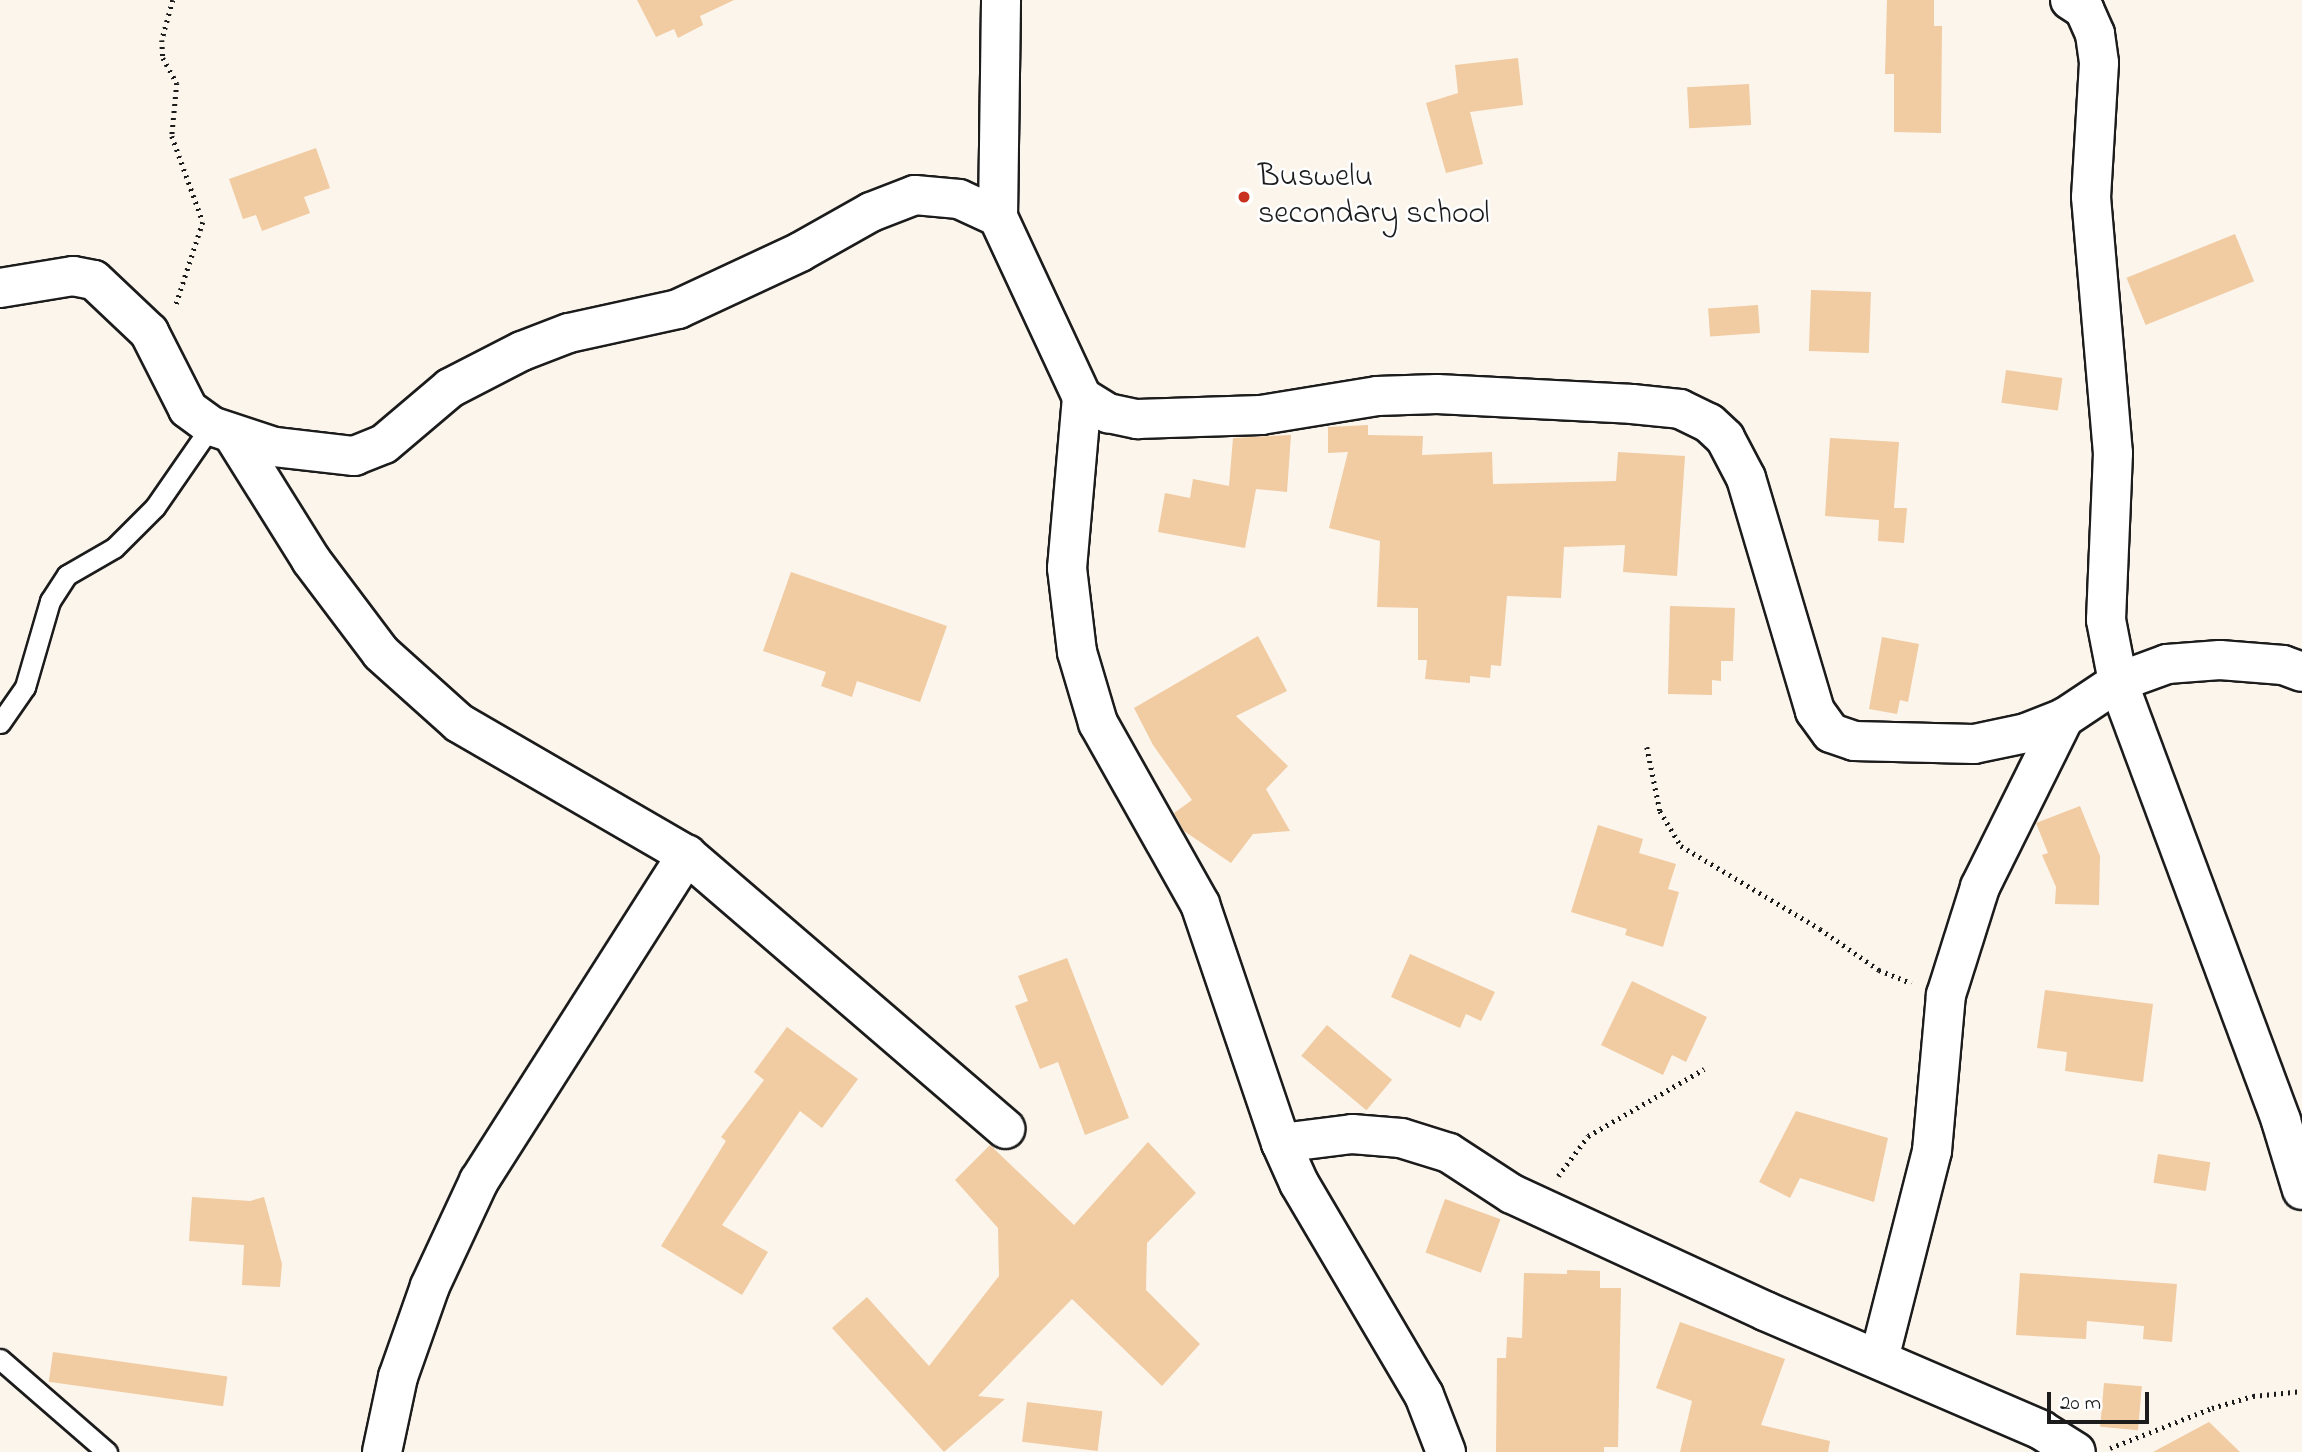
<!DOCTYPE html>
<style>
body{margin:0}
#map{position:relative;width:2302px;height:1452px;overflow:hidden;background:#fcf5ec;font-family:"Indie Flower",sans-serif}
div>[style]{position:absolute}
.building>*{inset:0;background:#f1cba1;transform-origin:0 0}
.path>*{height:4.5px;margin-top:-2.25px;transform-origin:0;background:repeating-linear-gradient(90deg,#1c1c1c 0 2px,transparent 0 7px)}
.roads{filter:drop-shadow(2px 0 #1c1c1c) drop-shadow(-2px 0 #1c1c1c) drop-shadow(0 2px #1c1c1c) drop-shadow(0 -2px #1c1c1c)}
.lane>*{height:19px;margin:-9.5px;padding:0 9.5px;transform-origin:9.5px;border-radius:9.5px;background:#fff}
.street>*{height:38px;margin:-19px;padding:0 19px;transform-origin:19px;border-radius:19px;background:#fff}
.dots>*{width:19px;height:19px;translate:-50% -50%;box-sizing:border-box;border:4px solid #fff;border-radius:50%}
span{translate:-50% -50%;white-space:nowrap;text-align:center;line-height:1.15;-webkit-text-stroke:5px #fff;paint-order:stroke}
.poi-label{font-size:32px;color:#1c1c1c}
.left{translate:0 -50%;text-align:left}
.scale{position:absolute;left:2047px;top:1392px;width:102px;height:32px;box-sizing:border-box;border:4px solid #1c1c1c;border-top:0;padding-left:9px;font-size:21px;line-height:24px;white-space:nowrap;color:#1c1c1c;-webkit-text-stroke:5px #fff;paint-order:stroke}
</style>
<div id="map">
<div class="building">
<i style="clip-path:polygon(637px 0,734px 0,700px 16px,703px 25px,678px 38px,674px 29px,656px 37px)"></i>
<i style="clip-path:polygon(1887px 0,1934px 0,1934px 26px,1942px 26px,1941px 133px,1894px 132px,1894px 74px,1885px 74px)"></i>
<i style="clip-path:polygon(1518px 58px,1523px 105px,1470px 112px,1483px 164px,1446px 173px,1426px 103px,1458px 93px,1455px 65px)"></i>
<i style="left:1749px;top:84px;width:41px;height:62px;rotate:87deg"></i>
<i style="clip-path:polygon(316px 148px,330px 188px,304px 197px,310px 213px,262px 231px,256px 215px,243px 219px,229px 179px)"></i>
<i style="left:2235px;top:234px;width:51px;height:117px;rotate:68deg"></i>
<i style="left:1811px;top:290px;width:60px;height:61px;rotate:2deg"></i>
<i style="left:1758px;top:305px;width:28px;height:50px;rotate:86deg"></i>
<i style="left:2006px;top:370px;width:57px;height:33px;rotate:8deg"></i>
<i style="clip-path:polygon(1368px 425px,1368px 435px,1423px 436px,1422px 455px,1492px 452px,1493px 484px,1616px 481px,1618px 452px,1685px 456px,1677px 576px,1623px 572px,1625px 545px,1564px 547px,1561px 598px,1507px 596px,1501px 666px,1491px 665px,1490px 678px,1470px 676px,1470px 683px,1425px 679px,1427px 660px,1418px 660px,1418px 608px,1377px 607px,1380px 541px,1329px 528px,1348px 452px,1328px 453px,1328px 427px)"></i>
<i style="clip-path:polygon(1291px 435px,1287px 492px,1256px 489px,1245px 548px,1158px 532px,1165px 493px,1190px 498px,1193px 479px,1229px 486px,1233px 438px)"></i>
<i style="clip-path:polygon(1830px 438px,1899px 442px,1894px 508px,1907px 508px,1904px 543px,1878px 541px,1879px 520px,1825px 516px)"></i>
<i style="clip-path:polygon(791px 572px,947px 626px,920px 702px,857px 681px,852px 697px,821px 686px,826px 672px,763px 651px)"></i>
<i style="clip-path:polygon(1670px 606px,1735px 608px,1733px 661px,1721px 661px,1721px 681px,1712px 680px,1712px 695px,1668px 694px)"></i>
<i style="clip-path:polygon(1258px 636px,1287px 691px,1236px 716px,1288px 766px,1266px 789px,1290px 831px,1253px 834px,1231px 863px,1184px 831px,1174px 813px,1192px 800px,1153px 745px,1134px 708px)"></i>
<i style="clip-path:polygon(1882px 637px,1919px 644px,1908px 702px,1900px 700px,1897px 714px,1869px 709px)"></i>
<i style="clip-path:polygon(2080px 806px,2100px 856px,2099px 905px,2055px 904px,2056px 887px,2042px 855px,2048px 853px,2036px 823px)"></i>
<i style="clip-path:polygon(1598px 825px,1643px 839px,1639px 853px,1676px 864px,1668px 889px,1679px 892px,1663px 947px,1625px 935px,1627px 929px,1571px 912px)"></i>
<i style="clip-path:polygon(1410px 954px,1495px 992px,1481px 1021px,1466px 1014px,1460px 1028px,1391px 997px)"></i>
<i style="clip-path:polygon(1067px 958px,1129px 1118px,1085px 1135px,1058px 1062px,1040px 1069px,1015px 1006px,1028px 1001px,1018px 976px)"></i>
<i style="clip-path:polygon(1632px 981px,1707px 1017px,1686px 1062px,1672px 1055px,1663px 1075px,1601px 1045px)"></i>
<i style="clip-path:polygon(2045px 990px,2153px 1004px,2143px 1082px,2065px 1071px,2067px 1052px,2037px 1048px)"></i>
<i style="left:1327px;top:1025px;width:85px;height:40px;rotate:40deg"></i>
<i style="clip-path:polygon(787px 1027px,858px 1079px,822px 1128px,800px 1111px,722px 1225px,768px 1252px,742px 1295px,661px 1246px,726px 1141px,721px 1137px,764px 1080px,754px 1072px)"></i>
<i style="clip-path:polygon(1796px 1111px,1888px 1138px,1874px 1202px,1800px 1178px,1790px 1198px,1759px 1182px)"></i>
<i style="clip-path:polygon(1148px 1142px,1196px 1193px,1147px 1243px,1146px 1290px,1200px 1344px,1162px 1386px,1072px 1299px,978px 1396px,1005px 1399px,944px 1452px,832px 1328px,867px 1297px,929px 1366px,999px 1276px,998px 1228px,955px 1180px,990px 1145px,1074px 1225px)"></i>
<i style="left:2158px;top:1154px;width:53px;height:29px;rotate:9deg"></i>
<i style="clip-path:polygon(192px 1197px,250px 1201px,264px 1197px,282px 1264px,280px 1287px,242px 1285px,244px 1245px,189px 1241px)"></i>
<i style="left:1445px;top:1199px;width:59px;height:57px;rotate:20deg"></i>
<i style="clip-path:polygon(1567px 1270px,1600px 1271px,1600px 1288px,1621px 1288px,1618px 1447px,1604px 1447px,1604px 1452px,1496px 1452px,1497px 1358px,1506px 1358px,1507px 1337px,1522px 1338px,1524px 1273px,1567px 1274px)"></i>
<i style="clip-path:polygon(2020px 1273px,2177px 1284px,2172px 1342px,2143px 1339px,2144px 1326px,2087px 1321px,2086px 1339px,2016px 1335px)"></i>
<i style="clip-path:polygon(1680px 1322px,1785px 1359px,1761px 1425px,1830px 1441px,1828px 1452px,1680px 1452px,1692px 1401px,1656px 1388px)"></i>
<i style="left:53px;top:1352px;width:176px;height:30px;rotate:8deg"></i>
<i style="left:2104px;top:1383px;width:38px;height:44px;rotate:5deg"></i>
<i style="left:1027px;top:1402px;width:76px;height:40px;rotate:7deg"></i>
<i style="clip-path:polygon(2209px 1422px,2240px 1452px,2153px 1452px)"></i>
</div>
<div class="path">
<i style="left:173px;top:0;width:41px;rotate:105.4deg"></i>
<i style="left:162px;top:40px;width:18px;rotate:87deg"></i>
<i style="left:163px;top:58px;width:29px;rotate:61deg"></i>
<i style="left:177px;top:83px;width:53px;rotate:95.4deg"></i>
<i style="left:172px;top:136px;width:91px;rotate:70.2deg"></i>
<i style="left:203px;top:222px;width:90px;rotate:108deg"></i>
<i style="left:1647px;top:747px;width:65px;rotate:78.5deg"></i>
<i style="left:1660px;top:811px;width:41px;rotate:59deg"></i>
<i style="left:1681px;top:846px;width:162px;rotate:30.8deg"></i>
<i style="left:1820px;top:929px;width:72px;rotate:34.8deg"></i>
<i style="left:1879px;top:970px;width:35px;rotate:22deg"></i>
<i style="left:1558px;top:1176px;width:50px;rotate:-53.1deg"></i>
<i style="left:1588px;top:1136px;width:134px;rotate:-30deg"></i>
<i style="left:2110px;top:1448px;width:110px;rotate:-21.4deg"></i>
<i style="left:2212px;top:1408px;width:43px;rotate:-16.3deg"></i>
<i style="left:2253px;top:1396px;width:49px;rotate:-5.8deg"></i>
</div>
<div class="roads">
<div class="lane">
<i style="left:0;top:723px;width:44px;rotate:-55.2deg"></i>
<i style="left:25px;top:687px;width:90px;rotate:-73.8deg"></i>
<i style="left:50px;top:601px;width:31px;rotate:-57deg"></i>
<i style="left:67px;top:575px;width:54px;rotate:-29.9deg"></i>
<i style="left:114px;top:548px;width:58px;rotate:-45deg"></i>
<i style="left:155px;top:507px;width:98px;rotate:-55.3deg"></i>
<i style="left:0;top:1359px;width:142px;rotate:41deg"></i>
</div>
<div class="street">
<i style="left:2070px;top:0;width:17px;rotate:33deg"></i>
<i style="left:2084px;top:9px;width:27px;rotate:66deg"></i>
<i style="left:2095px;top:34px;width:29px;rotate:82deg"></i>
<i style="left:2099px;top:63px;width:134px;rotate:93.4deg"></i>
<i style="left:2091px;top:197px;width:257px;rotate:85.1deg"></i>
<i style="left:2113px;top:453px;width:167px;rotate:92.4deg"></i>
<i style="left:2106px;top:620px;width:63px;rotate:79deg"></i>
<i style="left:2118px;top:682px;width:468px;rotate:69.6deg"></i>
<i style="left:2281px;top:1121px;width:72px;rotate:73.1deg"></i>
<i style="left:998px;top:217px;width:217px;rotate:-89.2deg"></i>
<i style="left:0;top:288px;width:74px;rotate:-9.3deg"></i>
<i style="left:73px;top:276px;width:21px;rotate:11deg"></i>
<i style="left:94px;top:280px;width:76px;rotate:43.4deg"></i>
<i style="left:149px;top:332px;width:86px;rotate:63.1deg"></i>
<i style="left:188px;top:409px;width:29px;rotate:36deg"></i>
<i style="left:211px;top:426px;width:67px;rotate:18.2deg"></i>
<i style="left:275px;top:447px;width:80px;rotate:6.5deg"></i>
<i style="left:354px;top:456px;width:32px;rotate:-22deg"></i>
<i style="left:384px;top:444px;width:87px;rotate:-40.3deg"></i>
<i style="left:450px;top:388px;width:81px;rotate:-27.2deg"></i>
<i style="left:522px;top:351px;width:50px;rotate:-21deg"></i>
<i style="left:569px;top:333px;width:112px;rotate:-12.4deg"></i>
<i style="left:678px;top:309px;width:135px;rotate:-25deg"></i>
<i style="left:800px;top:252px;width:81px;rotate:-29.4deg"></i>
<i style="left:871px;top:212px;width:47px;rotate:-21.1deg"></i>
<i style="left:915px;top:195px;width:44px;rotate:5.2deg"></i>
<i style="left:959px;top:199px;width:43px;rotate:24.8deg"></i>
<i style="left:998px;top:217px;width:199px;rotate:65deg"></i>
<i style="left:1082px;top:397px;width:31px;rotate:32deg"></i>
<i style="left:1108px;top:413px;width:30px;rotate:12deg"></i>
<i style="left:1137px;top:419px;width:124px;rotate:-1.8deg"></i>
<i style="left:1261px;top:415px;width:118px;rotate:-9.3deg"></i>
<i style="left:1377px;top:396px;width:60px;rotate:-1.9deg"></i>
<i style="left:1437px;top:394px;width:195px;rotate:2.9deg"></i>
<i style="left:1632px;top:404px;width:48px;rotate:5.9deg"></i>
<i style="left:1680px;top:409px;width:32px;rotate:26deg"></i>
<i style="left:1709px;top:423px;width:22px;rotate:43deg"></i>
<i style="left:1725px;top:438px;width:45px;rotate:62.3deg"></i>
<i style="left:1746px;top:478px;width:243px;rotate:73.5deg"></i>
<i style="left:1815px;top:711px;width:27px;rotate:54deg"></i>
<i style="left:1831px;top:733px;width:24px;rotate:19deg"></i>
<i style="left:1854px;top:741px;width:120px;rotate:1.4deg"></i>
<i style="left:1974px;top:744px;width:53px;rotate:-11.9deg"></i>
<i style="left:2026px;top:733px;width:41px;rotate:-21.5deg"></i>
<i style="left:2064px;top:718px;width:65px;rotate:-33.7deg"></i>
<i style="left:2118px;top:682px;width:52px;rotate:-20.2deg"></i>
<i style="left:2167px;top:664px;width:53px;rotate:-4.3deg"></i>
<i style="left:2220px;top:660px;width:63px;rotate:4.5deg"></i>
<i style="left:2283px;top:665px;width:20px;rotate:20deg"></i>
<i style="left:1082px;top:397px;width:172px;rotate:95deg"></i>
<i style="left:1067px;top:568px;width:85px;rotate:83.2deg"></i>
<i style="left:1077px;top:652px;width:74px;rotate:73.5deg"></i>
<i style="left:1098px;top:723px;width:208px;rotate:60.6deg"></i>
<i style="left:1200px;top:904px;width:252px;rotate:71.3deg"></i>
<i style="left:1281px;top:1143px;width:44px;rotate:65.8deg"></i>
<i style="left:1299px;top:1183px;width:246px;rotate:59.5deg"></i>
<i style="left:1424px;top:1395px;width:61px;rotate:68.9deg"></i>
<i style="left:233px;top:435px;width:147px;rotate:58deg"></i>
<i style="left:311px;top:560px;width:116px;rotate:53deg"></i>
<i style="left:381px;top:653px;width:105px;rotate:41.9deg"></i>
<i style="left:459px;top:723px;width:263px;rotate:30.1deg"></i>
<i style="left:687px;top:855px;width:420px;rotate:40.7deg"></i>
<i style="left:1281px;top:1143px;width:72px;rotate:-7.2deg"></i>
<i style="left:1352px;top:1134px;width:49px;rotate:4.7deg"></i>
<i style="left:1401px;top:1138px;width:50px;rotate:17.4deg"></i>
<i style="left:1449px;top:1153px;width:75px;rotate:33.1deg"></i>
<i style="left:1512px;top:1194px;width:279px;rotate:24.8deg"></i>
<i style="left:1765px;top:1311px;width:301px;rotate:23.3deg"></i>
<i style="left:2041px;top:1430px;width:41px;rotate:32.2deg"></i>
<i style="left:1879px;top:1359px;width:215px;rotate:-75.7deg"></i>
<i style="left:1932px;top:1151px;width:157px;rotate:-84.9deg"></i>
<i style="left:1946px;top:995px;width:113px;rotate:-72.5deg"></i>
<i style="left:1980px;top:887px;width:189px;rotate:-63.6deg"></i>
<i style="left:382px;top:1452px;width:77px;rotate:-78deg"></i>
<i style="left:398px;top:1377px;width:96px;rotate:-70.6deg"></i>
<i style="left:430px;top:1286px;width:116px;rotate:-65deg"></i>
<i style="left:479px;top:1181px;width:387px;rotate:-57.5deg"></i>
</div>
</div>
<div class="dots">
<i style="left:1244px;top:197px;background:#c8321e"></i>
</div>
<div class="poi-label">
<span class="left" style="left:1258px;top:197px">Buswelu<br>secondary school</span>
</div>
<div class="scale">20 m</div>
</div>
